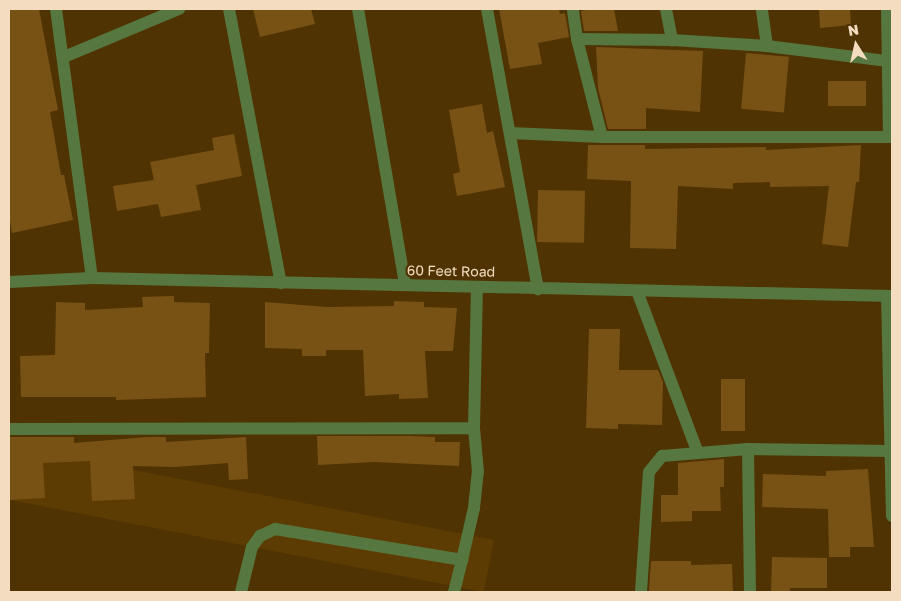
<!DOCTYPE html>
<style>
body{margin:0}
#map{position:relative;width:901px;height:601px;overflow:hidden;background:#503303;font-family:"Golos Text",sans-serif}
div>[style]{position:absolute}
.built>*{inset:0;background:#5d3c03;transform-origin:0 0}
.building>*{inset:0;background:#785214;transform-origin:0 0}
.minor>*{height:12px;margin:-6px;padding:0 6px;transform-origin:6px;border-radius:6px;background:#56773f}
span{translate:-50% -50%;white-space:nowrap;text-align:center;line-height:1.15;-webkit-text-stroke:4.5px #503303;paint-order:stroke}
.street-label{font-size:14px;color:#f3dcc0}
.frame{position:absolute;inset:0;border:10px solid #f3dcc0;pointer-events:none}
.north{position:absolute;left:831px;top:20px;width:50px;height:50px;-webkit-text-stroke:4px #503303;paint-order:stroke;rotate:350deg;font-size:14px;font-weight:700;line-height:20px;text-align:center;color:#f3dcc0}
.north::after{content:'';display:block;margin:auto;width:18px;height:22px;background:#f3dcc0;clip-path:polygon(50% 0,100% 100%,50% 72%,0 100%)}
</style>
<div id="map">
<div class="built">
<i style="left:494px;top:540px;width:53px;height:481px;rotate:101deg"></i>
</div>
<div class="building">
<i style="clip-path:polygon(9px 9px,39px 9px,58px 110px,50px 112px,61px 175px,64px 175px,73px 220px,12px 233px,9px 215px)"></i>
<i style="clip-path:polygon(253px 9px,311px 9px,315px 24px,260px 37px)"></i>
<i style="clip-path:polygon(499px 9px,559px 9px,560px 14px,565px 13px,569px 37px,538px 43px,542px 64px,510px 69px)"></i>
<i style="clip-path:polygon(592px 9px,614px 9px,618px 31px,584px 31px,581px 11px)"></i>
<i style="clip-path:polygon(819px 9px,850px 9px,851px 25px,820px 28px)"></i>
<i style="clip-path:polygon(596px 47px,703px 51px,700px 112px,646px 108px,646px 129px,608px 129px,598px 88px)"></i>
<i style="left:746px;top:53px;width:43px;height:56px;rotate:5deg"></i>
<i style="left:828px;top:81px;width:38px;height:25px"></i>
<i style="clip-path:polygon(482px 104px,487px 133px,493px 131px,505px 187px,457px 196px,453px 174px,460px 172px,449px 110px)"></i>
<i style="clip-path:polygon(234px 134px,242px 176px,196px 185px,201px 210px,161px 217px,158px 204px,117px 211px,113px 186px,154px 180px,150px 162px,214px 150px,212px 138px)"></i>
<i style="clip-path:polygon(588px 145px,645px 145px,645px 149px,766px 147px,766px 150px,861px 145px,859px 182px,856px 182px,848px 247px,822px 244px,829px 186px,770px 187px,770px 182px,733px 183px,733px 189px,678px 186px,676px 249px,630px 248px,631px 181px,587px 179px)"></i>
<i style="left:538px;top:190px;width:47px;height:52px;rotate:1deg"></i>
<i style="clip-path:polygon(174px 296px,174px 302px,210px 303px,209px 353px,205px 353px,206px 397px,116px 400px,116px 397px,21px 397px,20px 356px,55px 355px,56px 302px,85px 303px,85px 310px,143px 307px,142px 297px)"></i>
<i style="clip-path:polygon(394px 301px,424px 302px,424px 307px,457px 308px,453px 351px,425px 351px,428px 398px,399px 399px,399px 394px,365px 396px,363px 350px,326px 350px,326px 356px,302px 356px,302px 349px,265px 348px,265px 302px,326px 307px,394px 306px)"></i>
<i style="clip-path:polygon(589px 329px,620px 329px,619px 370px,658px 370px,663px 382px,662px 425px,618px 424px,618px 429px,586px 428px)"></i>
<i style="left:721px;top:379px;width:24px;height:52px"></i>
<i style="clip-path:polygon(317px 436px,409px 436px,435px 437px,435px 442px,460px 442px,459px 466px,374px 462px,318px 465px)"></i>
<i style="clip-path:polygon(9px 437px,74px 437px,74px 443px,147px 437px,166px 437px,166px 442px,246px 437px,248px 479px,229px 480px,228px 463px,175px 467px,133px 466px,135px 499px,92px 501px,90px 461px,43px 463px,45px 498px,9px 500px)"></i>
<i style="clip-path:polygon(724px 459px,724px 487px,720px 487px,721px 511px,692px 511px,692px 521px,661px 522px,661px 495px,678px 495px,678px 463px)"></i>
<i style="clip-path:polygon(868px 469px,874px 547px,850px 547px,850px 557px,829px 557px,828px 509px,762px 507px,763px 474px,826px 476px,826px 471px)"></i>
<i style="clip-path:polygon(772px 557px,827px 558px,827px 588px,790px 588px,790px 592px,771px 592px)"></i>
<i style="clip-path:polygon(651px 561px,691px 561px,691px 565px,732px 564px,733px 592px,649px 591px)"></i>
</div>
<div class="minor">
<i style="left:56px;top:9px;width:271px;rotate:82.4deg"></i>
<i style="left:229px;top:9px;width:279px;rotate:79.3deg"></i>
<i style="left:358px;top:9px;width:280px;rotate:80.3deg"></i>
<i style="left:487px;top:9px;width:285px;rotate:79.7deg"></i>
<i style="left:666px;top:9px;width:32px;rotate:79deg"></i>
<i style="left:887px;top:9px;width:128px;rotate:89.1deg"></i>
<i style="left:889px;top:137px;width:3px"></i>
<i style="left:577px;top:39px;width:95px;rotate:0.6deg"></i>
<i style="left:672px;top:40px;width:95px;rotate:3.6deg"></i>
<i style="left:767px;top:46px;width:37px;rotate:-98deg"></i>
<i style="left:767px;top:46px;width:122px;rotate:7.1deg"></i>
<i style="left:64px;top:57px;width:125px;rotate:-22.7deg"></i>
<i style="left:510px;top:133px;width:92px;rotate:2.5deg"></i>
<i style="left:602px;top:137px;width:101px;rotate:-104.3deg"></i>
<i style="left:577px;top:39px;width:30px;rotate:-98deg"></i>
<i style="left:602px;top:137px;width:287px"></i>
<i style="left:9px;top:282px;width:83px;rotate:-2.8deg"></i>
<i style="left:92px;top:278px;width:800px;rotate:1.29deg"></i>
<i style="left:637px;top:291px;width:173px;rotate:69.4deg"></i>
<i style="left:887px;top:296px;width:220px;rotate:88.7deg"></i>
<i style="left:9px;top:429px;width:465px;rotate:-0.1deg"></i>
<i style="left:748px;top:449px;width:143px;rotate:89.2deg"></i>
<i style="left:241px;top:592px;width:46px;rotate:-76.3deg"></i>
<i style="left:252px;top:547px;width:14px;rotate:-54deg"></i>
<i style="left:260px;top:536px;width:17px;rotate:-25deg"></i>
<i style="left:275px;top:529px;width:190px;rotate:9.4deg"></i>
<i style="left:462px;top:560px;width:53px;rotate:-77deg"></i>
<i style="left:474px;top:508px;width:36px;rotate:-84deg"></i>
<i style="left:478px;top:472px;width:44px;rotate:-95.2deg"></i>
<i style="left:474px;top:428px;width:141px;rotate:-88.8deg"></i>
<i style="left:454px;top:592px;width:33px;rotate:-76deg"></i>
<i style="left:641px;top:592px;width:120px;rotate:-86.2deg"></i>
<i style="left:649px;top:472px;width:21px;rotate:-51deg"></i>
<i style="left:662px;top:456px;width:86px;rotate:-4.7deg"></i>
<i style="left:748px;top:449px;width:143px;rotate:0.8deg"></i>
</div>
<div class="street-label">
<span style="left:451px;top:271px;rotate:1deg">60 Feet Road</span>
</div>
<div class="frame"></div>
<div class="north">N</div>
</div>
